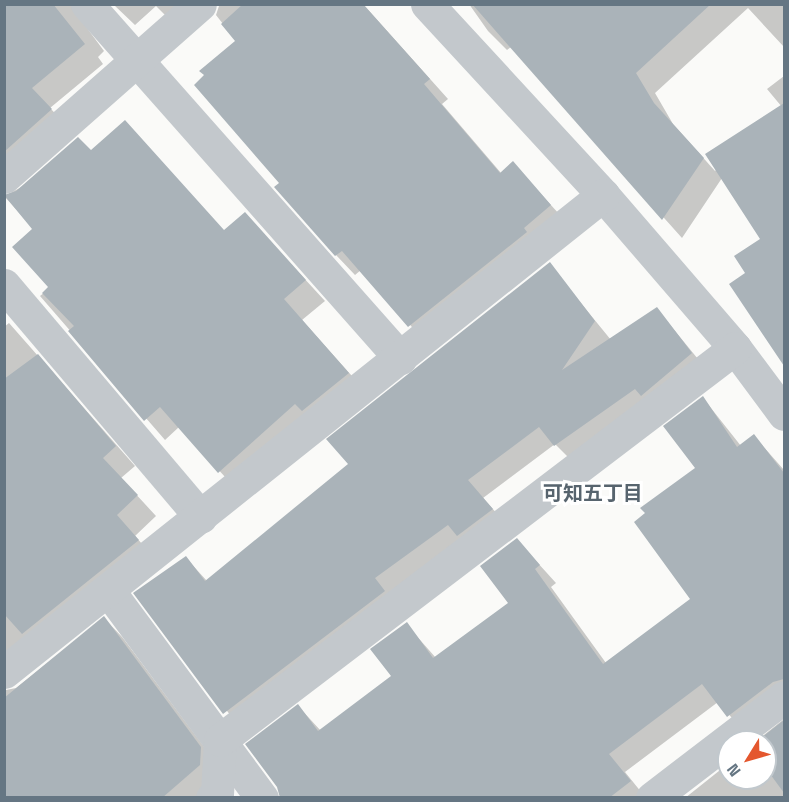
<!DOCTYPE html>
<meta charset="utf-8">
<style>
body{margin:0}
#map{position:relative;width:789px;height:802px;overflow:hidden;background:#fafaf8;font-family:"Space Grotesk","Noto Sans JP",sans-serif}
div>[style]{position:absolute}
.shadow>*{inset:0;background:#0003}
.building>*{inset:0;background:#aab3b9}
.street>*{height:33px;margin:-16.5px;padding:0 16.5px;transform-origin:16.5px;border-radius:16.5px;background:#c3c8cc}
span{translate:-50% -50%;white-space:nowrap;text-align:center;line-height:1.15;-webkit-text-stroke:6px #fff;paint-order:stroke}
.neighbourhood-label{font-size:20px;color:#57646e;font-weight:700}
.frame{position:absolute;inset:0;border:6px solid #657683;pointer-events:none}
.north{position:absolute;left:717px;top:730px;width:60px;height:60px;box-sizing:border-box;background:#fff;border:2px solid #c1c8cd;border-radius:50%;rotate:233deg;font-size:16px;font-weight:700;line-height:24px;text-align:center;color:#657683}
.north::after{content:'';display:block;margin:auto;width:21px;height:27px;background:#e4572e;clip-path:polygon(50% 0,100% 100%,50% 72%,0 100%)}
</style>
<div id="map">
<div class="shadow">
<i style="clip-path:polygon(4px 4px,203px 4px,172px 22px,156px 6px,135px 25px,114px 5px,94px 8px,87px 28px,104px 51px,98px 57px,103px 64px,50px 108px,70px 129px,10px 182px,5px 195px)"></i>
<i style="clip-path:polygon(210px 4px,363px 4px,448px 99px,442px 104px,501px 173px,513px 163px,569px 225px,428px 345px,361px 270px,355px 275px,336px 255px,276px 187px,281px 183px,237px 42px,216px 15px,219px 6px)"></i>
<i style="clip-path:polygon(469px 4px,784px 4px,784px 47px,748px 8px,655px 93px,673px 124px,715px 171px,782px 107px,767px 89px,784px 76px,784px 364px,731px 284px,747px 274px,762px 240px,722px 178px,682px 238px,511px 47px,507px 50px,488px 31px)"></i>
<i style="clip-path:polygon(91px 152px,225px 231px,245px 214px,325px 301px,302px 320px,368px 394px,238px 491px,179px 427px,165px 440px,40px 296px,50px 288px,34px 229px,4px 196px)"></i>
<i style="clip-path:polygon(549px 264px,611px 340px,657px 309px,707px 370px,572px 461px,555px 444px,483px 498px,508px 526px,241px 729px,136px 593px,186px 558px,207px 581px,350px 464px)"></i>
<i style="clip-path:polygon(9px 323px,135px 466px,121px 478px,156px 516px,135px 536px,157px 561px,5px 686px,6px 690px,16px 688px,104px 618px,123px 638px,220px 768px,204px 798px,4px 798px,4px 327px)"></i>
<i style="clip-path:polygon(703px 398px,741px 446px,754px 436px,784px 470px,784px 705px,745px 733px,718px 702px,625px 772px,646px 798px,280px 798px,298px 706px,321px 731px,393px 677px,406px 624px,436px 658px,510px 603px,517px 540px,556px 583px,551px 587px,606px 663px,692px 600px)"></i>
<i style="clip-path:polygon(784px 719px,784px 798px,685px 798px,729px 763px,729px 778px,765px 778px,765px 742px,755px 742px)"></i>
</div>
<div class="building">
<i style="clip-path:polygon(4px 4px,53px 4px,85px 44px,32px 88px,52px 109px,4px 152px)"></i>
<i style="clip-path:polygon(243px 4px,363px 4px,430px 79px,424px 84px,500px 173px,513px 161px,551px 205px,524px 228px,527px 232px,408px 327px,342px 251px,335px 256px,274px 187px,279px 183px,194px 85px,204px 75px,199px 71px,235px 41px,221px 24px)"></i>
<i style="clip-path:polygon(472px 4px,711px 4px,636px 73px,654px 103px,704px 158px,662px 220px)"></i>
<i style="clip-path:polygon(784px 103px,784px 366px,729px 284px,745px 273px,734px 256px,760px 239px,705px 154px)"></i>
<i style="clip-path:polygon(125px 120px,224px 230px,245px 212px,306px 280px,284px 299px,349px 373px,302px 411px,295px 404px,218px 473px,160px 407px,144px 421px,68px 331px,74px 326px,42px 293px,48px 287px,12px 247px,32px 229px,4px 195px,16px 191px,78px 137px,91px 150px)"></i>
<i style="clip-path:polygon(550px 262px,595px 321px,562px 370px,657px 307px,692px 353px,641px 396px,635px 389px,554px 446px,539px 427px,468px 480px,493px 509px,457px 536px,448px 525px,375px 578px,385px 591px,223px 714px,133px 593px,186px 556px,205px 581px,348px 464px,326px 439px)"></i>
<i style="clip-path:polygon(38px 354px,116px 446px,103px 458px,138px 495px,117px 515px,139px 540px,22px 634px,4px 614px,4px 379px)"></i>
<i style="clip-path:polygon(703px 396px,737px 447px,754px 434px,784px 473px,784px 679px,773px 682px,727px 717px,702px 684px,609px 754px,631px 781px,609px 798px,280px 798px,277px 787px,245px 744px,298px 704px,318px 731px,391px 676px,370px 649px,407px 622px,433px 658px,508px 603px,480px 566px,517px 538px,540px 565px,535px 569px,603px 664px,690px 599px,634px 522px,645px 513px,640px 508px,695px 468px,663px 426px)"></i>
<i style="clip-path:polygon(104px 616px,201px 747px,200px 765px,162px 798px,4px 798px,4px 698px)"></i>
<i style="clip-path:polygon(784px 720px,784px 793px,765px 767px,765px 742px,756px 742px)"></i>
</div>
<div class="street">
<i style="left:87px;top:4px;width:473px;rotate:48.5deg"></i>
<i style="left:427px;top:4px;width:260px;rotate:47.3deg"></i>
<i style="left:603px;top:195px;width:202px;rotate:49.2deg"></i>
<i style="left:735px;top:348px;width:82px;rotate:53.4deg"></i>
<i style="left:4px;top:177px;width:261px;rotate:-41.4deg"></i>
<i style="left:4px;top:285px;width:304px;rotate:49.7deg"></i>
<i style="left:108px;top:590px;width:259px;rotate:53.5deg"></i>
<i style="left:4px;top:672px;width:766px;rotate:-38.53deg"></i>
<i style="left:212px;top:798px;width:6px;rotate:-39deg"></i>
<i style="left:217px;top:794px;width:54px;rotate:-86.8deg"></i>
<i style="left:220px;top:740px;width:647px;rotate:-37.28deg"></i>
<i style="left:652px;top:798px;width:166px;rotate:-37.4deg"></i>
</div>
<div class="neighbourhood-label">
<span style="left:593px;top:493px">可知五丁目</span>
</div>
<div class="frame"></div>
<div class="north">N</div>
</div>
